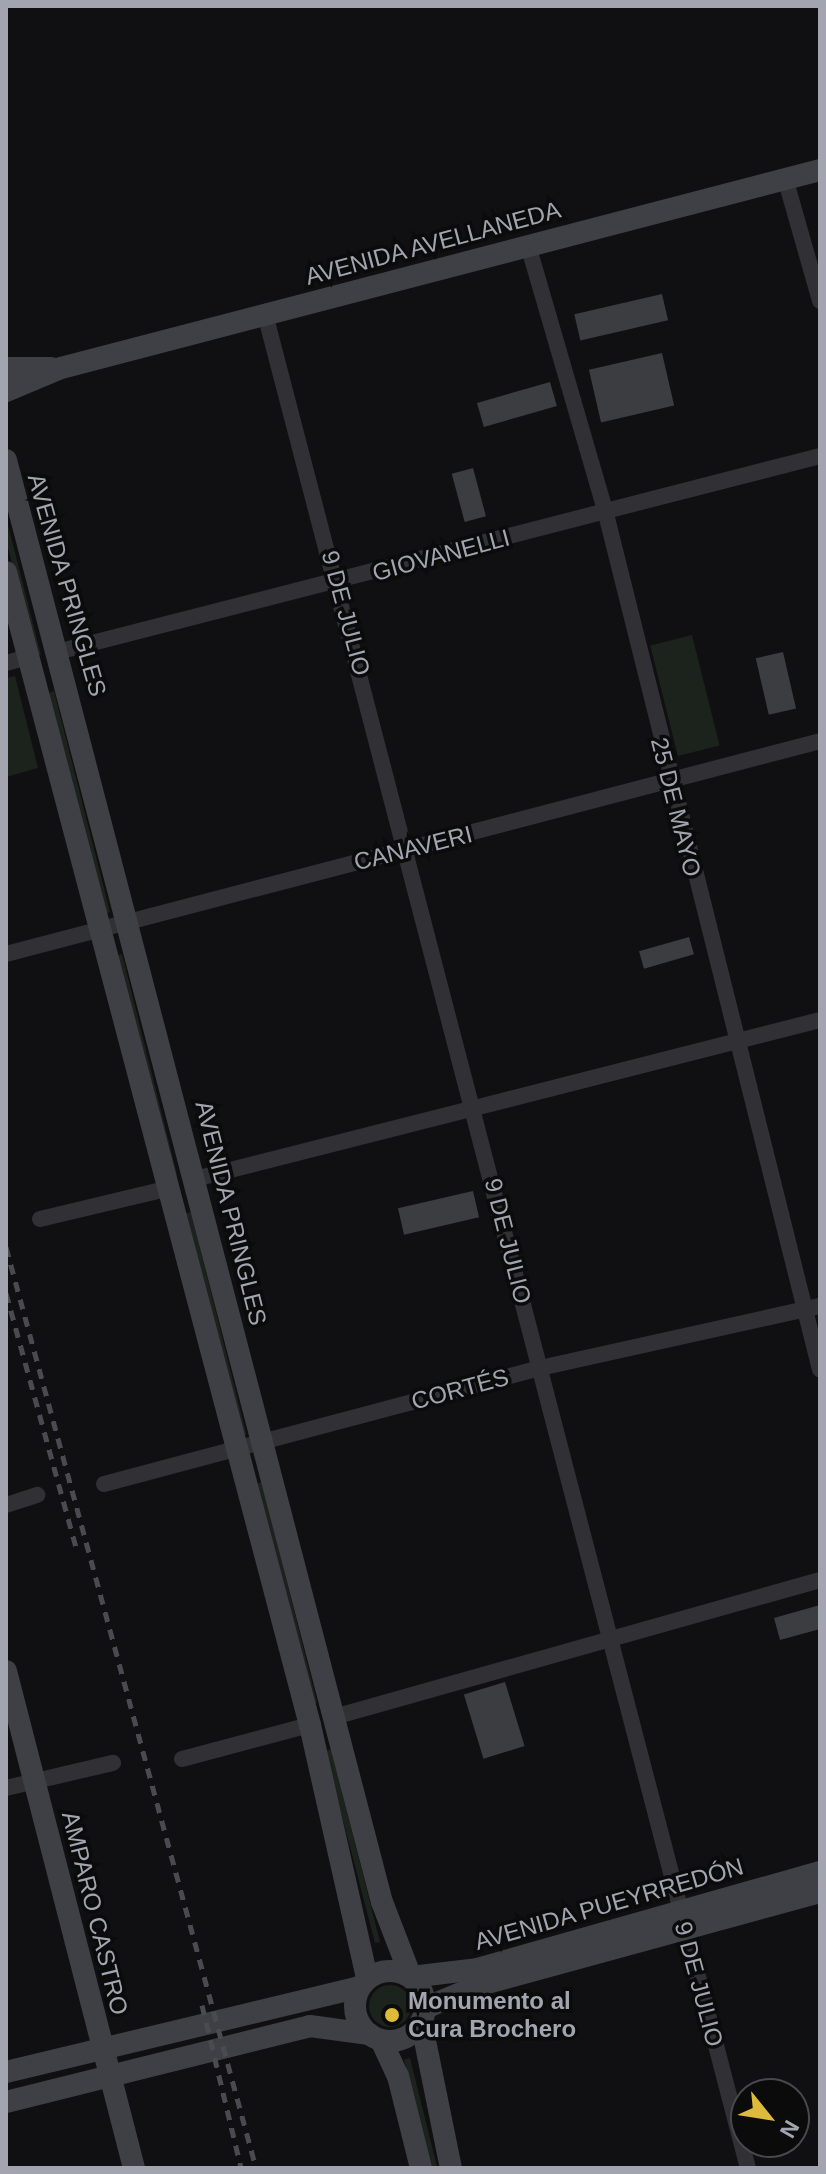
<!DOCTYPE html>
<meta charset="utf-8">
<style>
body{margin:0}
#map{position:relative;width:826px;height:2174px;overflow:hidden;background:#100f11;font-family:Arial,sans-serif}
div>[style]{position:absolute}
.green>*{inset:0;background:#1c231d;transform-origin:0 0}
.round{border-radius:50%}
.building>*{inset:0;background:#3c3d41;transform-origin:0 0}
.street>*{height:16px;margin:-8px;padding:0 8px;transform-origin:8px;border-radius:8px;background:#313135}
.secondary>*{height:22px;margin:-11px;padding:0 11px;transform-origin:11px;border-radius:11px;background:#3f4045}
.secondary>.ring{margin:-11px;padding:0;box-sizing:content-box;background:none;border:22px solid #3f4045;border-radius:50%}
.rail>*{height:5px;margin-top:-2.5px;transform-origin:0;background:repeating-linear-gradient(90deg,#4a4b50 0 10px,transparent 0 18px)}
.dots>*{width:22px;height:22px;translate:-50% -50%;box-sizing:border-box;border:4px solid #0b0b0c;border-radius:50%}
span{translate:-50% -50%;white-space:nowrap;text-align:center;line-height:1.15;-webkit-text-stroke:7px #0b0b0c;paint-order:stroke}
.street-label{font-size:24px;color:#a2a5b0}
.poi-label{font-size:24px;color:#a2a5b0;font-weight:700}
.left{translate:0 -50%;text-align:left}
.frame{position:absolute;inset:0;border:8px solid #a2a5b0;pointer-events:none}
.north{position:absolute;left:730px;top:2078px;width:80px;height:80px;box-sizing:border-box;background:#0b0b0c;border:2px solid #47494e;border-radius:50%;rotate:120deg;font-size:22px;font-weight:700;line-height:32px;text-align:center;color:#a2a5b0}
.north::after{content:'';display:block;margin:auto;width:28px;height:36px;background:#deba3a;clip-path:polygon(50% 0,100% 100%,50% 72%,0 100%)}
</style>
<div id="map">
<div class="green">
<i style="clip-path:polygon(6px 517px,41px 655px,36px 656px,6px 540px)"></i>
<i style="left:692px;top:635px;width:114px;height:43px;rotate:76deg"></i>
<i style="clip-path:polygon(15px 676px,38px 768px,6px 777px,6px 678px)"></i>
<i style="clip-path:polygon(54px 691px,110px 912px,105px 914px,48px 693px)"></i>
<i style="left:122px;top:954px;width:228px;height:6px;rotate:76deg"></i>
<i style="left:191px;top:1212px;width:229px;height:5px;rotate:76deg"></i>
<i style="left:262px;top:1482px;width:228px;height:5px;rotate:76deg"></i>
<i style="clip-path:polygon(331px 1749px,380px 1942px,375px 1943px,325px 1751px)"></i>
<i class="round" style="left:369px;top:1985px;width:42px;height:42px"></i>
<i style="left:410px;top:2058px;width:114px;height:6px;rotate:76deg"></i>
</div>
<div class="building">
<i style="left:662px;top:294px;width:27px;height:90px;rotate:77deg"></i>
<i style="left:662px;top:353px;width:54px;height:75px;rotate:77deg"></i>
<i style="left:550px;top:382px;width:25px;height:76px;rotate:74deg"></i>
<i style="left:473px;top:468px;width:50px;height:22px;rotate:75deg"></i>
<i style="left:783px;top:652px;width:58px;height:28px;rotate:77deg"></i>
<i style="left:689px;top:937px;width:18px;height:52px;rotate:74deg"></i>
<i style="left:473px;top:1191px;width:27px;height:77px;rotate:77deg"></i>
<i style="clip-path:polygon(820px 1605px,820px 1629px,780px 1640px,774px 1618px)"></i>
<i style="left:505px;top:1682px;width:67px;height:43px;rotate:73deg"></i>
</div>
<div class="street">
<i style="left:785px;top:178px;width:128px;rotate:74.1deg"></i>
<i style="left:528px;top:245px;width:276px;rotate:73.8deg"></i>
<i style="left:605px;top:510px;width:886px;rotate:75.96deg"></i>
<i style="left:265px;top:314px;width:1916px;rotate:75.4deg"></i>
<i style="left:61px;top:651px;width:784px;rotate:-14.41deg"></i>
<i style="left:6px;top:663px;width:23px;rotate:-15deg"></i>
<i style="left:6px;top:954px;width:841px;rotate:-14.66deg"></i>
<i style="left:195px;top:1179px;width:645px;rotate:-14.27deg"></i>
<i style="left:40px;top:1219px;width:130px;rotate:-13.4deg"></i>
<i style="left:104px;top:1484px;width:451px;rotate:-14.9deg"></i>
<i style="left:540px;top:1368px;width:287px;rotate:-12.5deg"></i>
<i style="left:6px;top:1505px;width:33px;rotate:-18deg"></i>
<i style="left:334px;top:1717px;width:505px;rotate:-15.74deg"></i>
<i style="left:182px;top:1759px;width:132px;rotate:-14.9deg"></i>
<i style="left:6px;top:1788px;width:110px;rotate:-13.2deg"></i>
</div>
<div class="secondary">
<i style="left:6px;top:368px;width:45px"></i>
<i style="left:6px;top:391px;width:60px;rotate:-22.7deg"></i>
<i style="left:61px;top:368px;width:784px;rotate:-14.62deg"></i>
<i style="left:6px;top:460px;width:1490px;rotate:75.39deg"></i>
<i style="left:382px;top:1902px;width:80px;rotate:68.9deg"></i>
<i style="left:6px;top:572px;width:1192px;rotate:75.23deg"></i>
<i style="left:310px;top:1725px;width:259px;rotate:77.3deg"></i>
<i style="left:6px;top:1671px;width:513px;rotate:75.56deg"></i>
<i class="ring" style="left:355px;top:1971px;width:48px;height:48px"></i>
<i style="left:411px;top:1977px;width:66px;rotate:-6.9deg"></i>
<i style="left:477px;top:1969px;width:356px;rotate:-15.8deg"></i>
<i style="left:425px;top:2008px;width:60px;rotate:-22.7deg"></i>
<i style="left:480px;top:1985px;width:352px;rotate:-15.3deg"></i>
<i style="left:421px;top:2021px;width:150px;rotate:78.5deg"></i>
<i style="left:381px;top:2040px;width:40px;rotate:65deg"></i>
<i style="left:398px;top:2076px;width:95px;rotate:76deg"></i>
<i style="left:6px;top:2072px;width:364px;rotate:-13.5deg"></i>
<i style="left:6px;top:2102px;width:313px;rotate:-14deg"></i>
<i style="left:310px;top:2026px;width:60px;rotate:7.7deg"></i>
</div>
<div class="rail">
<i style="left:6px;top:1247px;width:954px;rotate:74.81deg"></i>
<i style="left:6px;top:1293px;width:267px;rotate:74.6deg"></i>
<i style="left:202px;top:2005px;width:168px;rotate:76.5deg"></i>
</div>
<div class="dots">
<i style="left:392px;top:2015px;background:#deba3a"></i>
</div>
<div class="street-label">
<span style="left:433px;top:243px;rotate:-15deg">AVENIDA AVELLANEDA</span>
<span style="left:441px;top:555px;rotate:-15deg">GIOVANELLI</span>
<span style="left:67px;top:585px;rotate:74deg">AVENIDA PRINGLES</span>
<span style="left:346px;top:613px;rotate:75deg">9 DE JULIO</span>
<span style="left:676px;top:807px;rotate:76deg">25 DE MAYO</span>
<span style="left:413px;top:848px;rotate:-14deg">CANAVERI</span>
<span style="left:231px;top:1213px;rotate:76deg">AVENIDA PRINGLES</span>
<span style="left:508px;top:1241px;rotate:76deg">9 DE JULIO</span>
<span style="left:460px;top:1389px;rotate:-15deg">CORTÉS</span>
<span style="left:609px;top:1904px;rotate:-16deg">AVENIDA PUEYRREDÓN</span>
<span style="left:95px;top:1913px;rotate:76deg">AMPARO CASTRO</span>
<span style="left:699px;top:1984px;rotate:75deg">9 DE JULIO</span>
</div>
<div class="poi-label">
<span class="left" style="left:408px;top:2015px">Monumento al<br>Cura Brochero</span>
</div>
<div class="frame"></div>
<div class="north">N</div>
</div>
